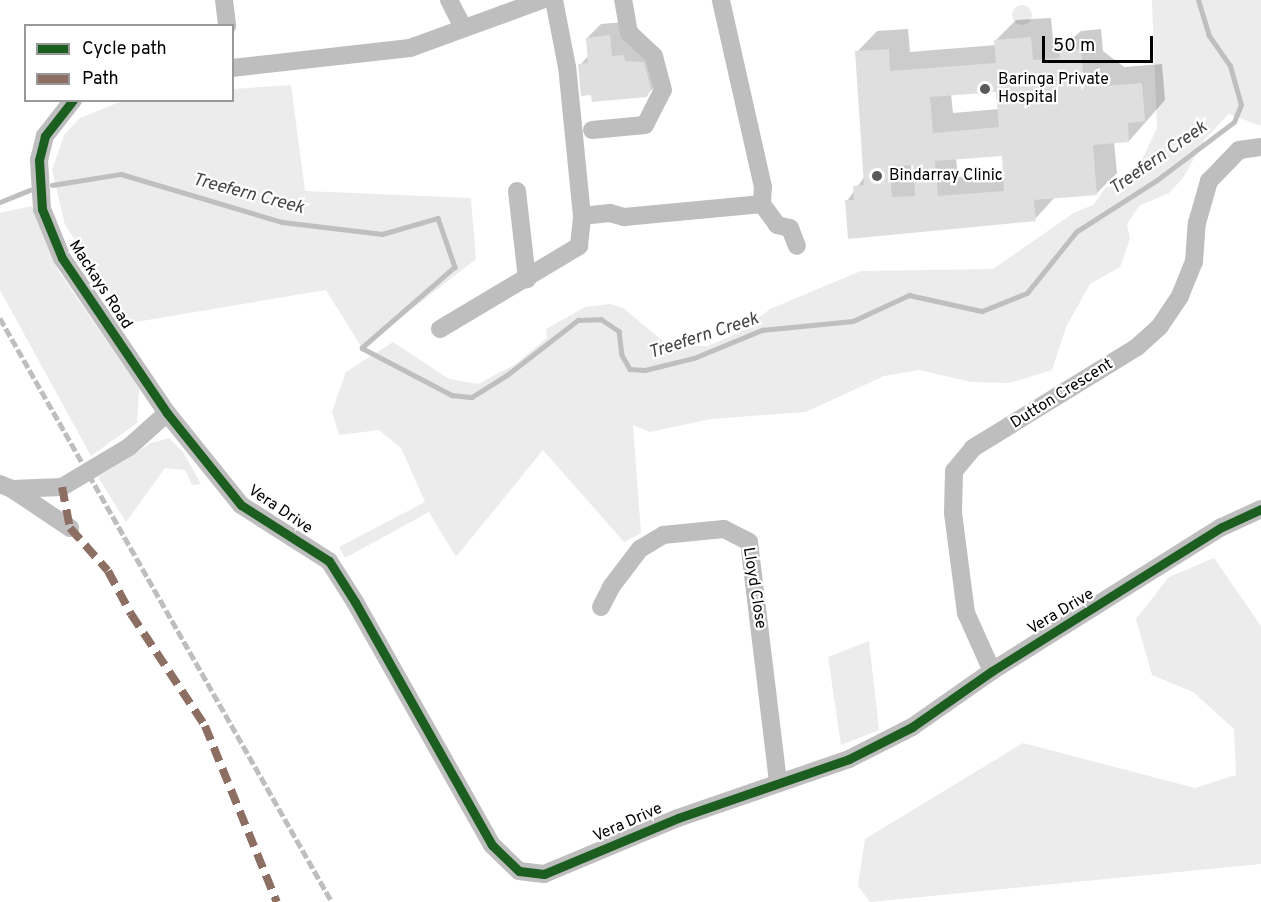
<!DOCTYPE html>
<style>
body{margin:0}
#map{position:relative;width:1261px;height:902px;overflow:hidden;background:#fff;font-family:Overpass,sans-serif}
div>[style]{position:absolute}
.green>*{inset:0;background:#ececec}
.round{border-radius:50%}
.shadow>*{inset:0;background:#0003}
.stream>*{height:4.5px;margin:-2.25px;padding:0 2.25px;transform-origin:2.25px;border-radius:2.25px;background:#bfbfbf}
.building>*{inset:0;background:#dfdfdf}
.minor>*{height:18px;margin:-9px;padding:0 9px;transform-origin:9px;border-radius:9px;background:#bebebe}
.rail>*{height:4.5px;margin-top:-2.25px;transform-origin:0;background:repeating-linear-gradient(90deg,#bebebe 0 9px,transparent 0 12px)}
.quiet>*{height:8px;margin-top:-4px;transform-origin:0;background:repeating-linear-gradient(90deg,#8d6e63 0 15px,transparent 0 23px)}
.cycleway>*{height:9px;margin:-4.5px;padding:0 4.5px;transform-origin:4.5px;border-radius:4.5px;background:#1b5e20}
.dots>*{width:16px;height:16px;translate:-50% -50%;box-sizing:border-box;border:3px solid #fff;border-radius:50%}
span{translate:-50% -50%;white-space:nowrap;text-align:center;line-height:1.15;-webkit-text-stroke:4.5px #fff;paint-order:stroke}
.poi-label{font-size:16px;color:#000}
.left{translate:0 -50%;text-align:left}
.street-label{font-size:16px;color:#000}
.water-label{font-size:18px;color:#444;font-style:italic}
.legend{position:absolute;left:24px;top:24px;width:210px;height:78px;box-sizing:border-box;background:#fff;border:2px solid #999;margin:0;padding:8px 10px;list-style:none;font-size:18px;color:#000}
.legend li{display:flex;align-items:center;gap:12px;height:30px}
.legend b{width:30px;border:2px solid #999}
.scale{position:absolute;left:1042px;top:36px;width:111px;height:27px;box-sizing:border-box;border:3px solid #000;border-top:0;padding-left:8px;font-size:18px;line-height:21px;white-space:nowrap;color:#000;-webkit-text-stroke:4px #fff;paint-order:stroke}
</style>
<div id="map">
<div class="green">
<i style="clip-path:polygon(1152px 0,1261px 0,1261px 126px,1229px 114px,1205px 139px,1183px 178px,1169px 193px,1139px 206px,1127px 224px,1130px 239px,1120px 267px,1090px 284px,1066px 327px,1052px 370px,1009px 383px,971px 382px,919px 370px,884px 376px,806px 412px,711px 419px,650px 432px,633px 425px,641px 533px,624px 542px,543px 450px,456px 557px,429px 512px,345px 558px,339px 547px,425px 502px,401px 448px,379px 430px,339px 435px,332px 412px,346px 372px,393px 342px,449px 379px,478px 384px,514px 365px,547px 338px,546px 329px,585px 307px,610px 304px,623px 308px,669px 346px,707px 346px,739px 333px,770px 309px,861px 271px,993px 269px,1075px 212px,1093px 205px,1106px 187px,1126px 185px,1139px 166px,1157px 128px)"></i>
<i class="round" style="left:1012px;top:5px;width:20px;height:20px"></i>
<i style="clip-path:polygon(291px 85px,305px 191px,471px 198px,476px 259px,362px 348px,326px 290px,130px 323px,65px 225px,52px 170px,64px 135px,80px 118px,122px 101px,232px 100px,233px 89px)"></i>
<i style="clip-path:polygon(32px 206px,59px 272px,139px 388px,137px 423px,91px 456px,0 290px,0 213px)"></i>
<i style="clip-path:polygon(169px 438px,183px 452px,201px 484px,192px 485px,185px 470px,165px 468px,126px 522px,98px 477px,151px 443px)"></i>
<i style="clip-path:polygon(1214px 558px,1261px 626px,1261px 864px,870px 902px,858px 886px,865px 839px,1023px 743px,1195px 788px,1236px 775px,1234px 729px,1193px 692px,1152px 675px,1136px 619px,1169px 577px)"></i>
<i style="clip-path:polygon(869px 641px,879px 730px,841px 745px,828px 657px)"></i>
</div>
<div class="shadow">
<i style="clip-path:polygon(evenodd,1051px 18px,1053px 41px,1072px 39px,1081px 31px,1101px 29px,1103px 51px,1124px 67px,1162px 64px,1165px 100px,1129px 141px,1114px 142px,1117px 173px,1096px 194px,1055px 197px,1035px 219px,847px 201px,865px 176px,857px 52px,877px 31px,908px 29px,910px 52px,996px 45px,996px 40px,1016px 20px,1051px 18px,998px 90px,999px 109px,953px 113px,951px 94px,998px 90px,1051px 18px,1003px 154px,1004px 173px,958px 177px,956px 158px,1003px 154px,1051px 18px,914px 163px,915px 177px,912px 178px,911px 164px,914px 163px)"></i>
<i style="clip-path:polygon(624px 22px,626px 43px,638px 42px,661px 81px,646px 95px,580px 65px,589px 55px,587px 38px,601px 24px)"></i>
</div>
<div class="stream">
<i style="left:52px;top:185px;width:70px;rotate:-9.1deg"></i>
<i style="left:121px;top:174px;width:168px;rotate:16.6deg"></i>
<i style="left:282px;top:222px;width:101px;rotate:6.8deg"></i>
<i style="left:382px;top:234px;width:58px;rotate:-15.9deg"></i>
<i style="left:438px;top:218px;width:52px;rotate:70.9deg"></i>
<i style="left:455px;top:267px;width:123px;rotate:138.9deg"></i>
<i style="left:362px;top:348px;width:102px;rotate:27.6deg"></i>
<i style="left:452px;top:395px;width:20px;rotate:6deg"></i>
<i style="left:472px;top:397px;width:41px;rotate:-32.2deg"></i>
<i style="left:507px;top:375px;width:90px;rotate:-37.8deg"></i>
<i style="left:578px;top:320px;width:23px;rotate:-2deg"></i>
<i style="left:601px;top:319px;width:22px;rotate:34deg"></i>
<i style="left:619px;top:331px;width:24px;rotate:83deg"></i>
<i style="left:622px;top:355px;width:16px;rotate:60deg"></i>
<i style="left:630px;top:369px;width:15px;rotate:4deg"></i>
<i style="left:645px;top:370px;width:50px;rotate:-13.8deg"></i>
<i style="left:694px;top:358px;width:74px;rotate:-22.4deg"></i>
<i style="left:762px;top:330px;width:91px;rotate:-5.6deg"></i>
<i style="left:853px;top:321px;width:62px;rotate:-24.9deg"></i>
<i style="left:909px;top:295px;width:75px;rotate:12.4deg"></i>
<i style="left:982px;top:311px;width:48px;rotate:-21.8deg"></i>
<i style="left:1027px;top:293px;width:78px;rotate:-51.2deg"></i>
<i style="left:1076px;top:232px;width:96px;rotate:-32.7deg"></i>
<i style="left:1157px;top:180px;width:96px;rotate:-37deg"></i>
<i style="left:1234px;top:122px;width:18px;rotate:-68deg"></i>
<i style="left:1241px;top:105px;width:41px;rotate:-105.8deg"></i>
<i style="left:1230px;top:66px;width:37px;rotate:-125deg"></i>
<i style="left:1209px;top:36px;width:38px;rotate:-107deg"></i>
<i style="left:0;top:202px;width:32px;rotate:-22deg"></i>
</div>
<div class="building">
<i style="clip-path:polygon(610px 35px,612px 56px,624px 55px,625px 61px,644px 62px,651px 89px,647px 97px,592px 102px,591px 95px,581px 96px,578px 64px,588px 63px,586px 38px)"></i>
<i style="clip-path:polygon(evenodd,1031px 37px,1033px 60px,1060px 58px,1059px 51px,1081px 49px,1083px 72px,1103px 86px,1142px 83px,1145px 121px,1128px 123px,1129px 142px,1093px 145px,1097px 195px,1034px 200px,1036px 221px,848px 239px,845px 200px,854px 200px,853px 186px,864px 185px,855px 51px,889px 49px,890px 71px,996px 63px,994px 40px,1031px 37px,996px 92px,999px 127px,933px 133px,930px 97px,996px 92px,1031px 37px,1002px 156px,1004px 191px,938px 196px,935px 161px,1002px 156px,1031px 37px,913px 165px,915px 196px,892px 197px,890px 166px,913px 165px)"></i>
</div>
<div class="minor">
<i style="left:224px;top:0;width:26px;rotate:83deg"></i>
<i style="left:449px;top:0;width:31px;rotate:63deg"></i>
<i style="left:232px;top:68px;width:179px;rotate:-6.4deg"></i>
<i style="left:410px;top:48px;width:140px;rotate:-20deg"></i>
<i style="left:73px;top:100px;width:46px;rotate:127.9deg"></i>
<i style="left:45px;top:136px;width:25px;rotate:104deg"></i>
<i style="left:39px;top:160px;width:49px;rotate:86.5deg"></i>
<i style="left:42px;top:209px;width:53px;rotate:67.8deg"></i>
<i style="left:62px;top:258px;width:187px;rotate:55.9deg"></i>
<i style="left:167px;top:413px;width:118px;rotate:51.2deg"></i>
<i style="left:241px;top:505px;width:104px;rotate:32.5deg"></i>
<i style="left:329px;top:561px;width:49px;rotate:57.6deg"></i>
<i style="left:355px;top:602px;width:279px;rotate:60.6deg"></i>
<i style="left:492px;top:845px;width:37px;rotate:44deg"></i>
<i style="left:519px;top:871px;width:25px;rotate:7deg"></i>
<i style="left:544px;top:874px;width:145px;rotate:-22.7deg"></i>
<i style="left:678px;top:818px;width:181px;rotate:-19deg"></i>
<i style="left:849px;top:759px;width:71px;rotate:-26.9deg"></i>
<i style="left:912px;top:727px;width:98px;rotate:-35deg"></i>
<i style="left:992px;top:671px;width:271px;rotate:-32.1deg"></i>
<i style="left:1222px;top:527px;width:43px;rotate:-24.8deg"></i>
<i style="left:592px;top:130px;width:53px;rotate:-5.4deg"></i>
<i style="left:645px;top:125px;width:39px;rotate:-63deg"></i>
<i style="left:663px;top:90px;width:35px;rotate:-105deg"></i>
<i style="left:654px;top:56px;width:34px;rotate:-137deg"></i>
<i style="left:629px;top:33px;width:34px;rotate:-100deg"></i>
<i style="left:517px;top:191px;width:89px;rotate:83.5deg"></i>
<i style="left:762px;top:204px;width:26px;rotate:54deg"></i>
<i style="left:777px;top:225px;width:13px;rotate:13deg"></i>
<i style="left:790px;top:228px;width:19px;rotate:69deg"></i>
<i style="left:582px;top:216px;width:28px;rotate:-6deg"></i>
<i style="left:610px;top:213px;width:15px;rotate:16deg"></i>
<i style="left:624px;top:217px;width:139px;rotate:-5.4deg"></i>
<i style="left:762px;top:204px;width:17px;rotate:-87deg"></i>
<i style="left:763px;top:187px;width:192px;rotate:-102.7deg"></i>
<i style="left:440px;top:329px;width:162px;rotate:-30.8deg"></i>
<i style="left:579px;top:246px;width:30px;rotate:-84deg"></i>
<i style="left:582px;top:216px;width:150px;rotate:-95.7deg"></i>
<i style="left:567px;top:67px;width:68px;rotate:-101deg"></i>
<i style="left:0;top:484px;width:13px;rotate:23deg"></i>
<i style="left:12px;top:489px;width:50px;rotate:-2.3deg"></i>
<i style="left:62px;top:487px;width:78px;rotate:-30.8deg"></i>
<i style="left:129px;top:447px;width:51px;rotate:-41.8deg"></i>
<i style="left:12px;top:489px;width:70px;rotate:33.9deg"></i>
<i style="left:601px;top:607px;width:22px;rotate:-63deg"></i>
<i style="left:611px;top:587px;width:48px;rotate:-52.7deg"></i>
<i style="left:640px;top:549px;width:27px;rotate:-31deg"></i>
<i style="left:663px;top:535px;width:61px;rotate:-5.6deg"></i>
<i style="left:724px;top:529px;width:28px;rotate:27deg"></i>
<i style="left:749px;top:542px;width:243px;rotate:83.1deg"></i>
<i style="left:992px;top:671px;width:64px;rotate:-114.1deg"></i>
<i style="left:966px;top:613px;width:101px;rotate:-97.4deg"></i>
<i style="left:953px;top:513px;width:42px;rotate:-88.6deg"></i>
<i style="left:954px;top:471px;width:30px;rotate:-50deg"></i>
<i style="left:973px;top:448px;width:193px;rotate:-31.6deg"></i>
<i style="left:1137px;top:347px;width:31px;rotate:-42deg"></i>
<i style="left:1160px;top:326px;width:36px;rotate:-56deg"></i>
<i style="left:1180px;top:296px;width:37px;rotate:-68deg"></i>
<i style="left:1194px;top:262px;width:39px;rotate:-86deg"></i>
<i style="left:1197px;top:223px;width:44px;rotate:-74.1deg"></i>
<i style="left:1209px;top:181px;width:43px;rotate:-45.9deg"></i>
<i style="left:1239px;top:150px;width:22px;rotate:-8deg"></i>
</div>
<div class="rail">
<i style="left:0;top:318px;width:672px;rotate:60.38deg"></i>
</div>
<div class="quiet">
<i style="left:62px;top:487px;width:42px;rotate:79deg"></i>
<i style="left:70px;top:528px;width:57px;rotate:48.5deg"></i>
<i style="left:108px;top:571px;width:49px;rotate:61.9deg"></i>
<i style="left:131px;top:614px;width:134px;rotate:56.5deg"></i>
<i style="left:205px;top:726px;width:190px;rotate:67.8deg"></i>
</div>
<div class="cycleway">
<i style="left:73px;top:100px;width:46px;rotate:127.9deg"></i>
<i style="left:45px;top:136px;width:25px;rotate:104deg"></i>
<i style="left:39px;top:160px;width:49px;rotate:86.5deg"></i>
<i style="left:42px;top:209px;width:53px;rotate:67.8deg"></i>
<i style="left:62px;top:258px;width:187px;rotate:55.9deg"></i>
<i style="left:167px;top:413px;width:118px;rotate:51.2deg"></i>
<i style="left:241px;top:505px;width:104px;rotate:32.5deg"></i>
<i style="left:329px;top:561px;width:49px;rotate:57.6deg"></i>
<i style="left:355px;top:602px;width:279px;rotate:60.6deg"></i>
<i style="left:492px;top:845px;width:37px;rotate:44deg"></i>
<i style="left:519px;top:871px;width:25px;rotate:7deg"></i>
<i style="left:544px;top:874px;width:145px;rotate:-22.7deg"></i>
<i style="left:678px;top:818px;width:181px;rotate:-19deg"></i>
<i style="left:849px;top:759px;width:71px;rotate:-26.9deg"></i>
<i style="left:912px;top:727px;width:98px;rotate:-35deg"></i>
<i style="left:992px;top:671px;width:271px;rotate:-32.1deg"></i>
<i style="left:1222px;top:527px;width:43px;rotate:-24.8deg"></i>
</div>
<div class="dots">
<i style="left:985px;top:89px;background:#595959"></i>
<i style="left:877px;top:176px;background:#595959"></i>
</div>
<div class="poi-label">
<span class="left" style="left:998px;top:89px">Baringa Private<br>Hospital</span>
<span class="left" style="left:889px;top:176px">Bindarray Clinic</span>
</div>
<div class="street-label">
<span style="left:100px;top:285px;rotate:57deg">Mackays Road</span>
<span style="left:1062px;top:394px;rotate:-32deg">Dutton Crescent</span>
<span style="left:280px;top:510px;rotate:34deg">Vera Drive</span>
<span style="left:754px;top:588px;rotate:81deg">Lloyd Close</span>
<span style="left:1061px;top:612px;rotate:-31deg">Vera Drive</span>
<span style="left:628px;top:823px;rotate:-24deg">Vera Drive</span>
</div>
<div class="water-label">
<span style="left:1159px;top:159px;rotate:-35deg">Treefern Creek</span>
<span style="left:248px;top:195px;rotate:15deg">Treefern Creek</span>
<span style="left:704px;top:337px;rotate:-18deg">Treefern Creek</span>
</div>
<ul class="legend">
<li><b style="height:8px;background:#1b5e20"></b>Cycle path</li>
<li><b style="height:8px;background:#8d6e63"></b>Path</li>
</ul>
<div class="scale">50 m</div>
</div>
